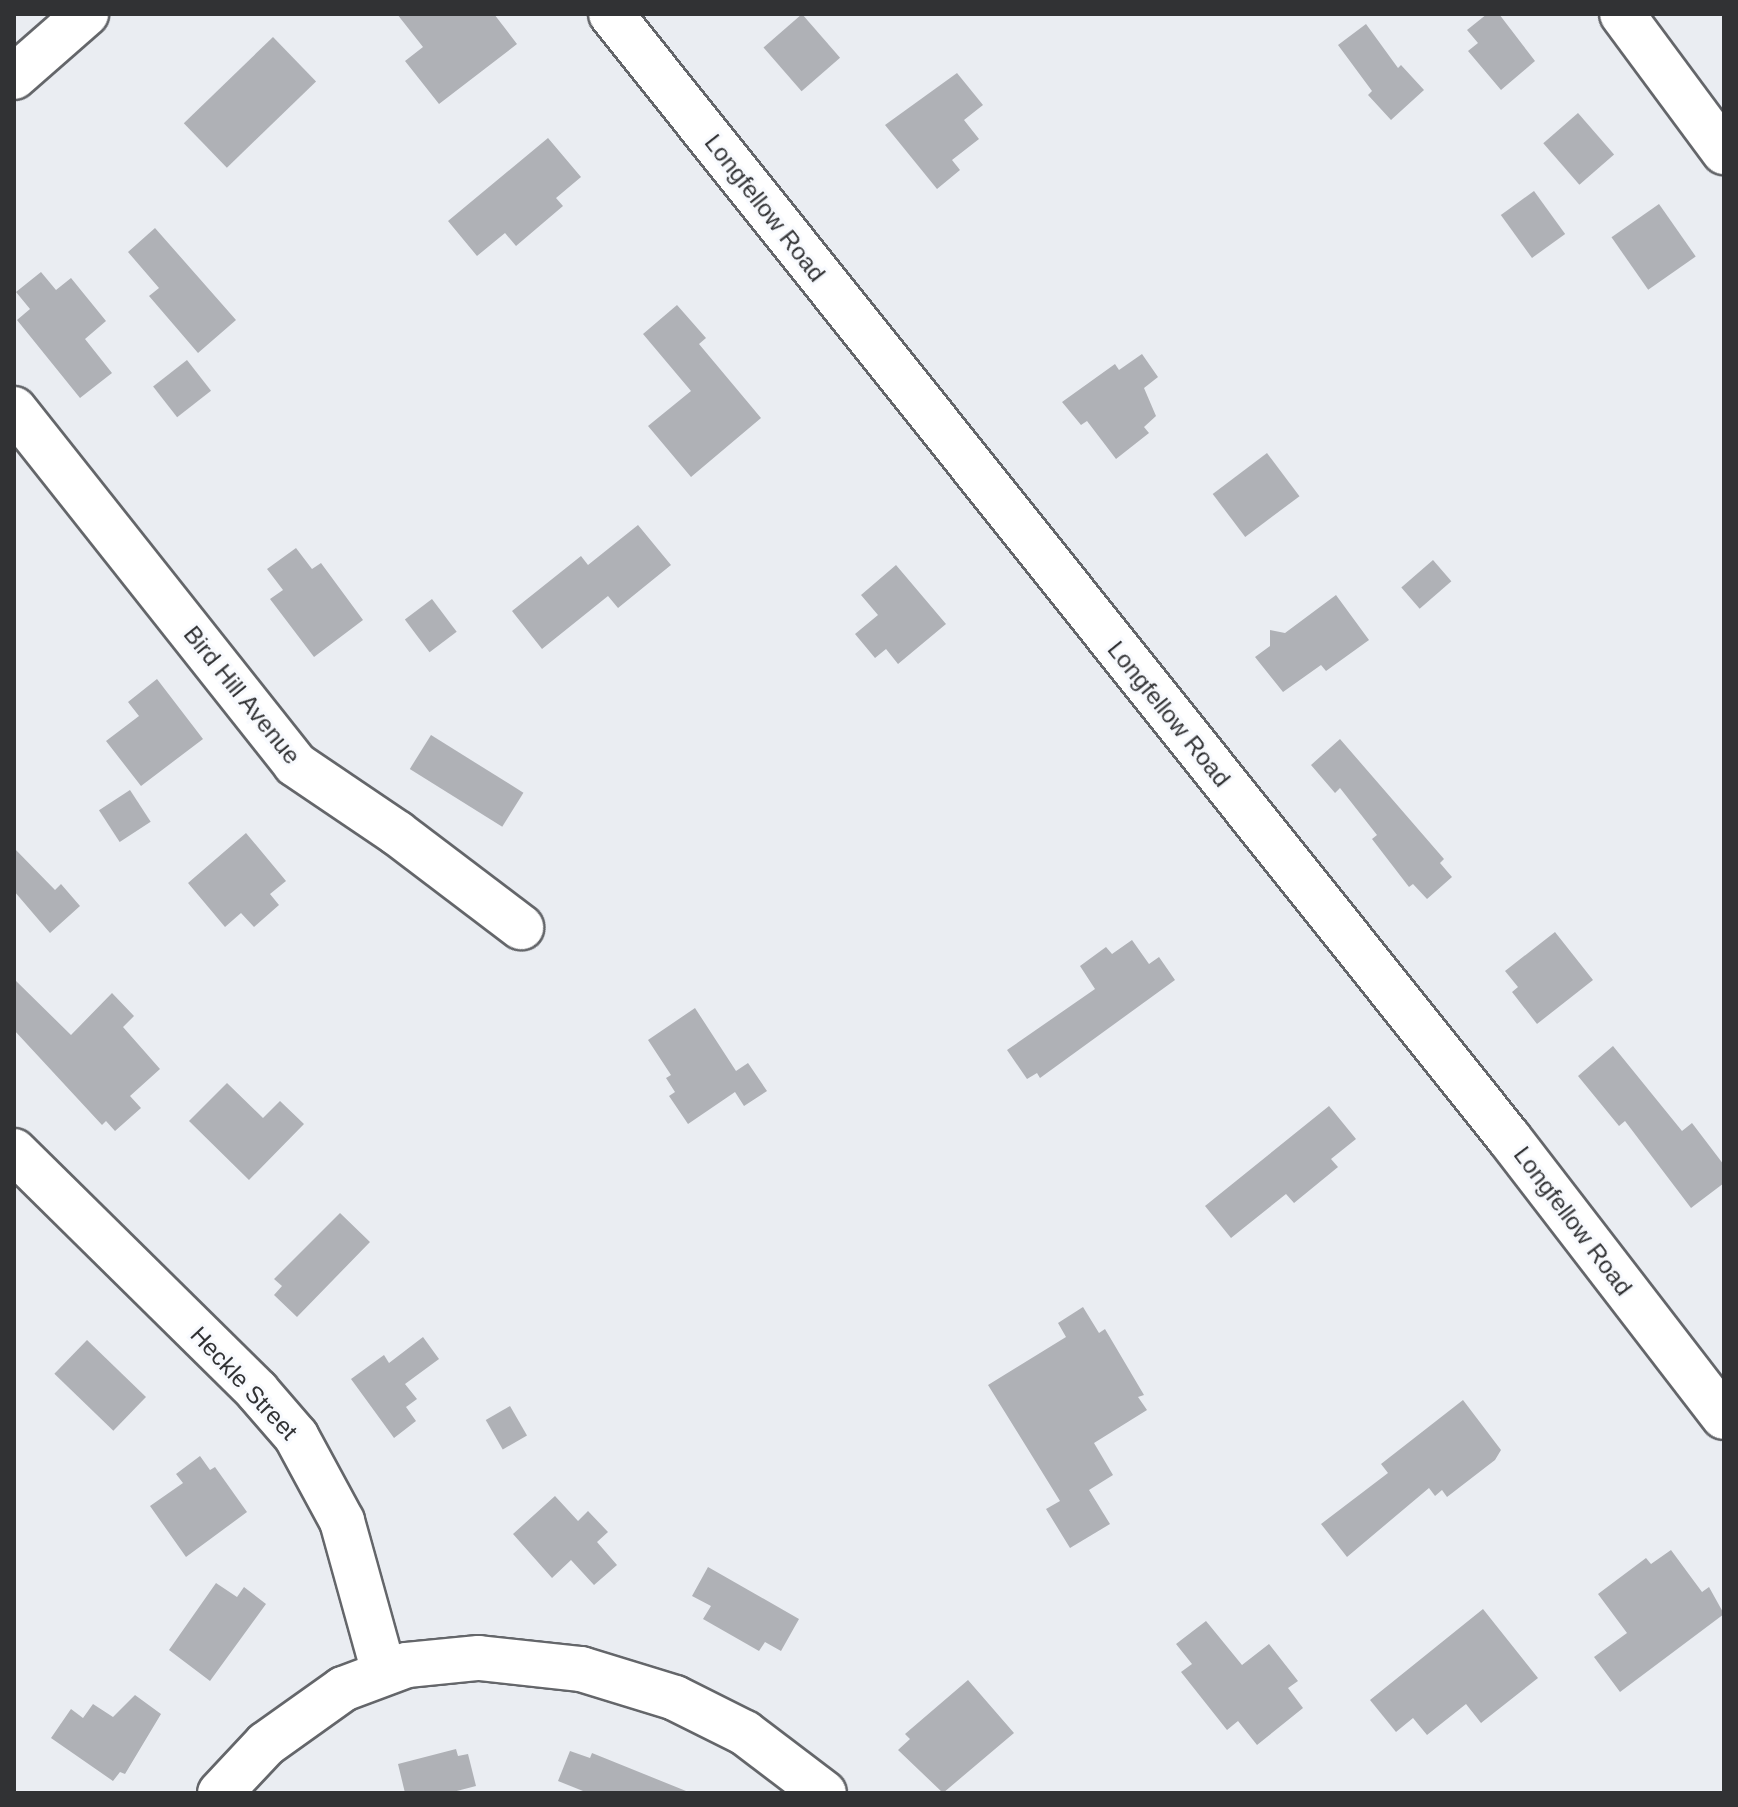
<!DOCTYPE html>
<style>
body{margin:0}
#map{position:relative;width:1738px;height:1807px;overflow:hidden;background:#eaedf2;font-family:Helvetica,sans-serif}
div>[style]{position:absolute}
.building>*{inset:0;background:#afb1b6;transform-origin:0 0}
.roads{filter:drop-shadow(2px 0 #64666a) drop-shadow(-2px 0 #64666a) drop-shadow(0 2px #64666a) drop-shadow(0 -2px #64666a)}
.minor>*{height:44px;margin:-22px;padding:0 22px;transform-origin:22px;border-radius:22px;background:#fff}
.major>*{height:44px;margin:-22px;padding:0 22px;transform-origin:22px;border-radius:22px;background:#fff}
span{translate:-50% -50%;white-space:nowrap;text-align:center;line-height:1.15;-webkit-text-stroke:6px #f8fafe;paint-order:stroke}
.street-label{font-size:24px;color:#313234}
.frame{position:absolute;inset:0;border:16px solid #313234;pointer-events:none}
</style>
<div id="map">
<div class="building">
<i style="clip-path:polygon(397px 14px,494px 14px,517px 44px,439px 104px,405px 61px,423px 47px)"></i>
<i style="left:802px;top:14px;width:58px;height:51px;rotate:49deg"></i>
<i style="clip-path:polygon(1487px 14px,1499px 14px,1535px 61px,1501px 90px,1468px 51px,1478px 43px,1467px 30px)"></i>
<i style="clip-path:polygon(1366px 24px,1398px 68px,1401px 65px,1424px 90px,1391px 120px,1368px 95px,1372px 91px,1338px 45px)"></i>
<i style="left:273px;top:37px;width:62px;height:124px;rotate:46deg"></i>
<i style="clip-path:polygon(957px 73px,983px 105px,964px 120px,979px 139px,952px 160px,960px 170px,937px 189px,885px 125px)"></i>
<i style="left:1578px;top:113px;width:55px;height:46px;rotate:49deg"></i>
<i style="clip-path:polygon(548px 138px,581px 177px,556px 198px,563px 206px,516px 246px,505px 233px,477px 256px,448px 221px)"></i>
<i style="left:1534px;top:191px;width:53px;height:41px;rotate:54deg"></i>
<i style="left:1659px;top:204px;width:64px;height:58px;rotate:55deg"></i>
<i style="clip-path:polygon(155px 228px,236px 320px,198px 353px,149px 296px,159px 288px,128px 252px)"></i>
<i style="clip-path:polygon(41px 272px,56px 290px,71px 278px,106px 321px,85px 339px,112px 373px,80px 398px,17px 320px,30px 309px,16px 292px)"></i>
<i style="clip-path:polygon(677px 305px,706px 338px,699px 344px,761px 418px,691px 477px,648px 426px,691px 391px,643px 334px)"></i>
<i style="clip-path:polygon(1142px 354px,1158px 377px,1144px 388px,1156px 416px,1144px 427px,1149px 433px,1116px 459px,1087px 421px,1081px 425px,1062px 402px,1115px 364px,1119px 370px)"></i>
<i style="left:187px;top:360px;width:39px;height:43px;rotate:52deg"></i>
<i style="left:1267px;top:453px;width:54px;height:68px;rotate:53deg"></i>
<i style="clip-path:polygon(638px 525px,671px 565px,618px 608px,608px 596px,542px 649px,512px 611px,581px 556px,588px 565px)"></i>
<i style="clip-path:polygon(296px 548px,312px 569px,321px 563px,363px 620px,314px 657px,270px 599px,283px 590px,267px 569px)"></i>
<i style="left:1433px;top:560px;width:28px;height:42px;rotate:49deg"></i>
<i style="clip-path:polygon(896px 565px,946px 624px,898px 664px,886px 649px,875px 658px,855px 634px,878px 615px,861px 595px)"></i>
<i style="clip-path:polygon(1336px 595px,1369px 640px,1326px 671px,1321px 665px,1283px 692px,1255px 657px,1270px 646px,1270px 630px,1285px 633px)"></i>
<i style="left:432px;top:599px;width:41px;height:34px;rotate:53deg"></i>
<i style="clip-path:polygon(157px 679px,203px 739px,141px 786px,106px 741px,139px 716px,128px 702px)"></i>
<i style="left:431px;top:735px;width:109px;height:40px;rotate:32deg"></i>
<i style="clip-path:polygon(1340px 739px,1444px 859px,1440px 863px,1452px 877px,1427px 899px,1413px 884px,1409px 887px,1372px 839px,1377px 835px,1340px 788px,1335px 793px,1311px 765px)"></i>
<i style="left:130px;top:790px;width:38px;height:37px;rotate:57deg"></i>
<i style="clip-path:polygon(246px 833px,286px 881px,270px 894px,279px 905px,254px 927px,241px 913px,225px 927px,188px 883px)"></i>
<i style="clip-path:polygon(14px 848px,55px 890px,61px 884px,80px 906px,50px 933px,14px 891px)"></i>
<i style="clip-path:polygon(1555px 932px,1593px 980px,1537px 1024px,1512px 992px,1518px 987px,1505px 971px)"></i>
<i style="clip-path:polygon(1132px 940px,1149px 964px,1159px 957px,1175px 980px,1040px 1078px,1037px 1073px,1027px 1079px,1007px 1050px,1095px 989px,1080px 966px,1106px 947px,1112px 954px)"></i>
<i style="clip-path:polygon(14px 979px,71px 1035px,112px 993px,134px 1016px,123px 1027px,160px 1069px,130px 1096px,141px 1108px,115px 1131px,106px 1121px,102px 1125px,14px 1030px)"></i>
<i style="clip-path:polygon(695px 1008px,736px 1071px,748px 1063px,767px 1091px,744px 1106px,735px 1092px,688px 1124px,669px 1096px,675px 1092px,666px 1078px,671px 1075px,648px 1040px)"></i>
<i style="clip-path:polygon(1613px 1046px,1682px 1131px,1692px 1123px,1724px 1165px,1724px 1183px,1691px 1208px,1625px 1121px,1619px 1126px,1578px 1076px)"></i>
<i style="clip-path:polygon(227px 1083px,263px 1118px,280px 1101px,304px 1124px,249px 1180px,189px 1121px)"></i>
<i style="clip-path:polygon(1329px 1106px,1356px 1139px,1331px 1159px,1338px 1167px,1294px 1203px,1286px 1194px,1231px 1238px,1205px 1206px)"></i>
<i style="clip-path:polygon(340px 1213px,370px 1242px,297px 1317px,274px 1295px,282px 1286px,274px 1279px)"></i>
<i style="clip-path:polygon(1083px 1307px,1099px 1333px,1105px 1329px,1144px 1395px,1138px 1397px,1147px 1410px,1094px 1443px,1113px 1475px,1089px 1490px,1110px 1524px,1070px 1548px,1046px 1509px,1060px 1501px,988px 1385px,1066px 1337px,1058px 1323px)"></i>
<i style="clip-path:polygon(423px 1337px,439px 1359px,405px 1384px,417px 1399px,406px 1407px,416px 1421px,394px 1438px,351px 1379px,384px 1355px,389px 1363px)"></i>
<i style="left:87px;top:1340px;width:82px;height:47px;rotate:44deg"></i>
<i style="clip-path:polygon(1463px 1400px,1501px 1450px,1495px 1460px,1447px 1497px,1442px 1490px,1435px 1496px,1429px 1488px,1347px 1557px,1321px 1524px,1388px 1473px,1381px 1464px)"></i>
<i style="left:510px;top:1406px;width:34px;height:28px;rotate:60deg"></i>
<i style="clip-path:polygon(200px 1456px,210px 1470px,215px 1467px,247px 1512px,186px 1557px,150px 1506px,183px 1483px,176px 1474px)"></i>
<i style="clip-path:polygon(555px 1496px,578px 1521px,588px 1511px,608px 1532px,597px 1542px,617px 1565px,594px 1585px,571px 1560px,552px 1578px,513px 1534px)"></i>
<i style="clip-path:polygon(1671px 1550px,1702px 1592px,1709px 1587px,1724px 1614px,1620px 1692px,1594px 1657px,1627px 1633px,1598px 1594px,1646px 1558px,1651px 1564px)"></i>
<i style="clip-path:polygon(708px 1567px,799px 1619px,781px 1651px,765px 1642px,759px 1651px,703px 1619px,711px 1606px,692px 1596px)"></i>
<i style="clip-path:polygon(216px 1583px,237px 1597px,244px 1587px,266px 1604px,210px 1681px,169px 1650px)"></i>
<i style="clip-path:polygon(1483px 1609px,1538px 1678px,1481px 1723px,1466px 1704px,1427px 1735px,1413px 1718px,1396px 1732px,1370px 1700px)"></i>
<i style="clip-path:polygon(1206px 1621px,1242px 1665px,1269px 1644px,1298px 1681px,1288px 1688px,1303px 1708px,1257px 1745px,1238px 1721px,1227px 1730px,1181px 1672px,1192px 1664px,1176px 1644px)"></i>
<i style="clip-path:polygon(968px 1680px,1014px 1733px,943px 1793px,898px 1750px,910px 1739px,905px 1734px)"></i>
<i style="clip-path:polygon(135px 1695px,161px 1714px,125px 1774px,120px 1772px,113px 1781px,51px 1738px,71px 1709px,83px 1718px,93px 1704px,113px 1717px)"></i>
<i style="clip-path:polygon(456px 1749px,458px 1756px,468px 1754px,476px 1786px,449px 1793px,405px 1793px,398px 1764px)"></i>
<i style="clip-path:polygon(570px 1751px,590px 1758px,592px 1753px,691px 1793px,588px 1793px,558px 1781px)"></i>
</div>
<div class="roads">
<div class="minor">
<i style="left:611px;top:14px;width:1439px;rotate:51.38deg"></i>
<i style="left:1509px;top:1138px;width:352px;rotate:52.4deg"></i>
<i style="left:1622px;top:14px;width:172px;rotate:53.5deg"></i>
<i style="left:14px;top:409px;width:453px;rotate:51.6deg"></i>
<i style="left:295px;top:764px;width:123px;rotate:34.1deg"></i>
<i style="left:397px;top:833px;width:156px;rotate:37.2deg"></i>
<i style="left:14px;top:1151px;width:342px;rotate:44.6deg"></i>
<i style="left:257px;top:1391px;width:60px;rotate:49.1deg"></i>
<i style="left:296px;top:1436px;width:97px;rotate:61.6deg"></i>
<i style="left:342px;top:1521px;width:157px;rotate:74.5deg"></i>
<i style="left:220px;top:1793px;width:67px;rotate:-46.8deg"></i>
<i style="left:266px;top:1744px;width:95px;rotate:-35.5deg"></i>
<i style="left:343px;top:1689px;width:68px;rotate:-20.6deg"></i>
<i style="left:407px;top:1665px;width:72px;rotate:-5.6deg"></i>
<i style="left:479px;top:1658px;width:103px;rotate:6.2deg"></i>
<i style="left:581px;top:1669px;width:98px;rotate:17.1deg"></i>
<i style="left:675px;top:1698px;width:78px;rotate:26.6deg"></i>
<i style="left:745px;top:1733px;width:99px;rotate:37.2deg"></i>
</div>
<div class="major">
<i style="left:14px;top:77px;width:96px;rotate:-41.2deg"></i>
</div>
</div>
<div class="street-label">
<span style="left:765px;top:208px;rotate:52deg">Longfellow Road</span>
<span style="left:242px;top:695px;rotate:51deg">Bird Hill Avenue</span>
<span style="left:1169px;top:714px;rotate:51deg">Longfellow Road</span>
<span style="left:1573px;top:1221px;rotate:53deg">Longfellow Road</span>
<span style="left:244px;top:1383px;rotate:47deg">Heckle Street</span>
</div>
<div class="frame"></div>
</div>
